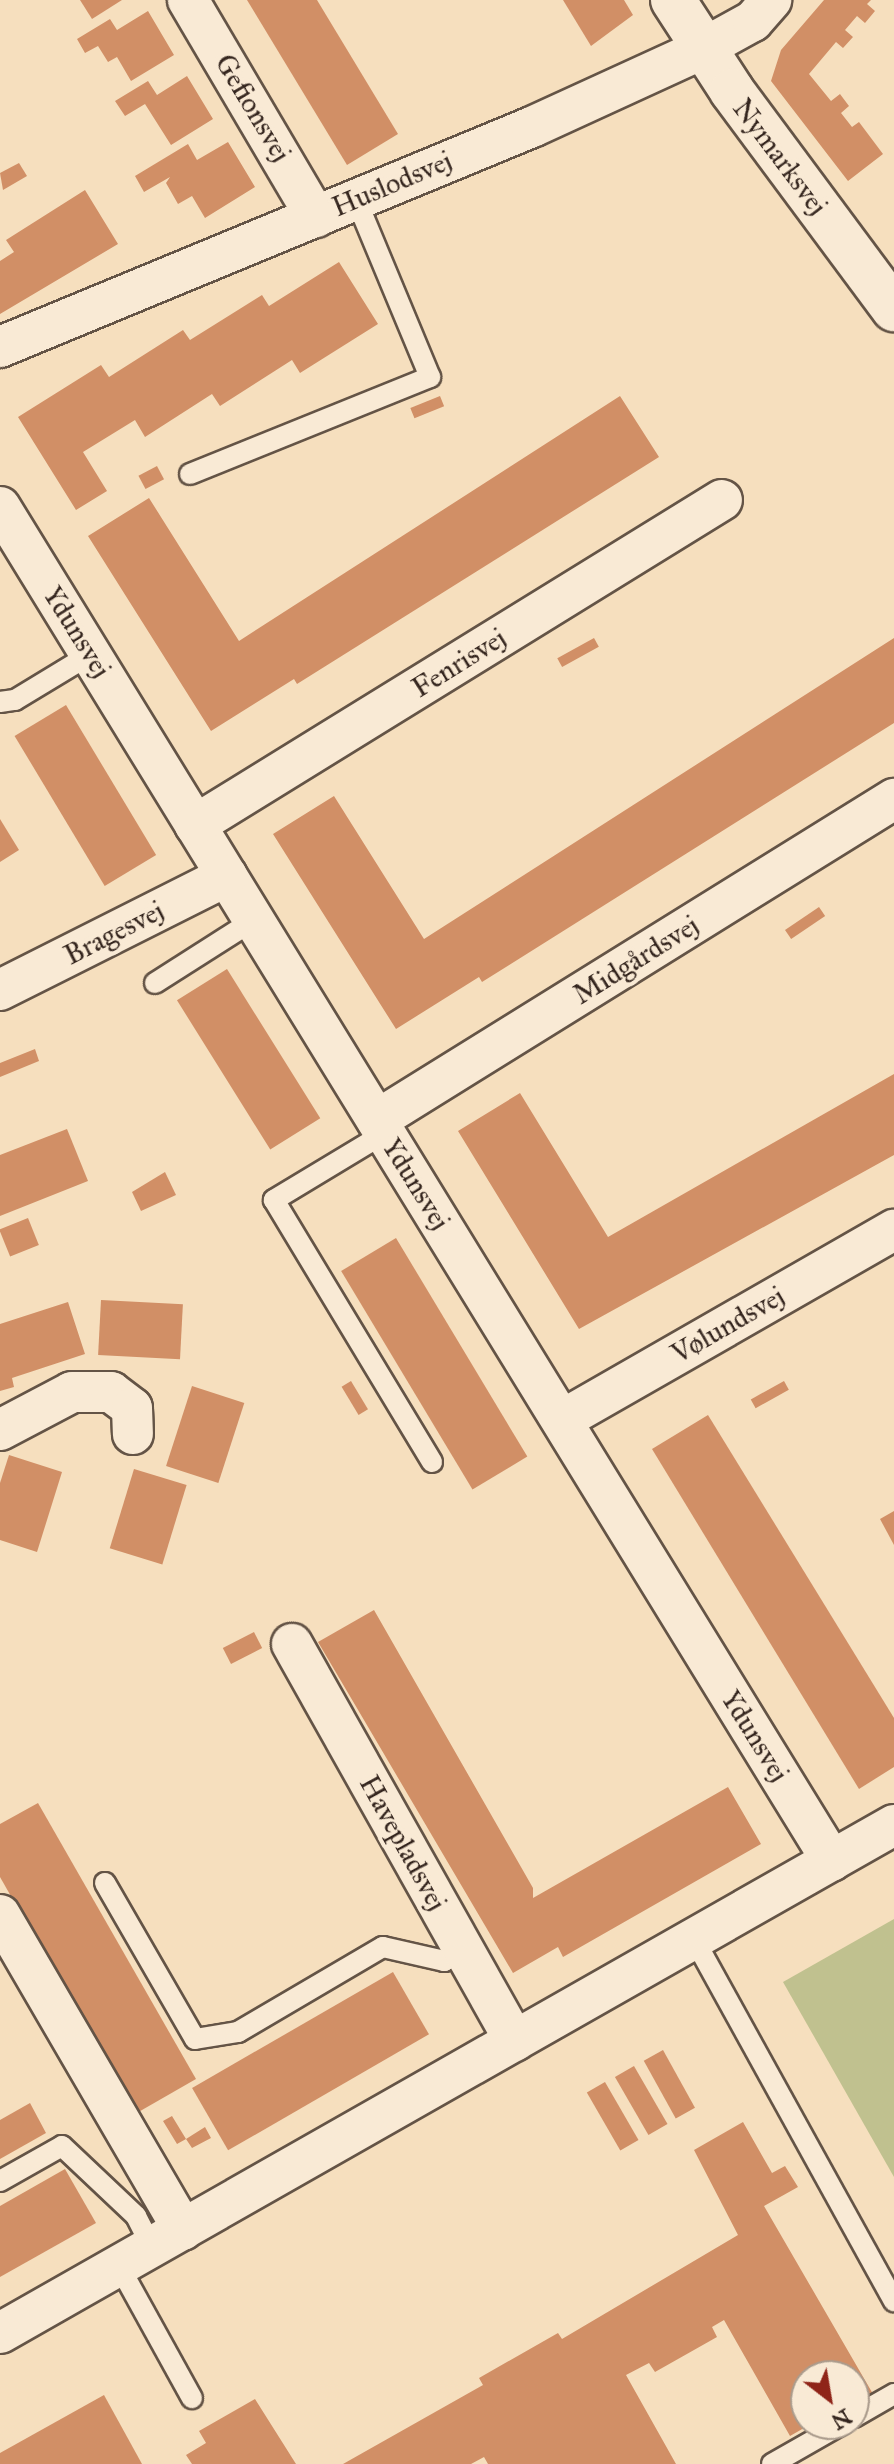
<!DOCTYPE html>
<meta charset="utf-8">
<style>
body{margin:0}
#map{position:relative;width:894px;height:2464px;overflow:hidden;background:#f6dfbe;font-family:"IM FELL Great Primer",serif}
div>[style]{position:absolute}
.green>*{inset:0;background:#c0c18f}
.building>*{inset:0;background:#d18f66;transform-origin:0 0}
.roads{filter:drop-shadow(2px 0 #645446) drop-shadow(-2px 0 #645446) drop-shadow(0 2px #645446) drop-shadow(0 -2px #645446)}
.service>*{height:20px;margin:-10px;padding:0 10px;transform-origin:10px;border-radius:10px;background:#f9ead5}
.minor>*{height:40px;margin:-20px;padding:0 20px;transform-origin:20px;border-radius:20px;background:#f9ead5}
.tertiary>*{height:44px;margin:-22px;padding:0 22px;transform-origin:22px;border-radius:22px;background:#f9ead5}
span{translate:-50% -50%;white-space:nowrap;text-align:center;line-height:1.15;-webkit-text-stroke:8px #f9ead5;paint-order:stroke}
.street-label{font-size:28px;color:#34251e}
.north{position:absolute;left:790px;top:2360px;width:80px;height:80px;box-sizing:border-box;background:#f9ead5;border:2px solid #aa9b8c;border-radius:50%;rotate:149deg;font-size:22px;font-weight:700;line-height:32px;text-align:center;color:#34251e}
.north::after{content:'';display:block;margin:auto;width:28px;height:36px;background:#8f2418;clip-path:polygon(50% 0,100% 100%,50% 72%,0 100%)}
</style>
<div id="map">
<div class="green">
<i style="clip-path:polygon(894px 1919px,894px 2177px,783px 1982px)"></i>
</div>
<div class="building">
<i style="clip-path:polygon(80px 0,122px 0,92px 19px)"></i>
<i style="clip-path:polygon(247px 0,317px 0,398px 134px,347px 165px)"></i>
<i style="clip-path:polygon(563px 0,624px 0,633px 15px,591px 46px)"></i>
<i style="clip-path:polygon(824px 0,871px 0,867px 4px,875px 11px,865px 23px,857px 16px,845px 30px,853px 37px,843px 48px,836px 42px,809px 74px,831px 101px,840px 94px,849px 106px,841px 113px,852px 127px,859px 122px,883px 154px,848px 181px,771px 81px,781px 50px)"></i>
<i style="clip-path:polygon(148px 11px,174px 55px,131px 81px,117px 57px,108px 62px,98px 46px,85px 53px,77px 39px,110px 19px,117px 30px)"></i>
<i style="clip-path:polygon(187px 76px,213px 119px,171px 145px,145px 104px,125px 116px,115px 101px,148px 81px,157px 95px)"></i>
<i style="clip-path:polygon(228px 142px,255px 187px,205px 218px,192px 196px,178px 204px,166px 183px,170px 177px,144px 192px,135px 176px,188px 144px,197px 160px)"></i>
<i style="clip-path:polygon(19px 163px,27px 176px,3px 190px,0 173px)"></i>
<i style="clip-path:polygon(85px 190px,118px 244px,0 314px,0 261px,14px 252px,6px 240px)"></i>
<i style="clip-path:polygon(339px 262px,378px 324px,300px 373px,292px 360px,220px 406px,212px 394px,145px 437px,135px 420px,83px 452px,107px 491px,76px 510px,18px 417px,101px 365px,109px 377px,183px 330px,190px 340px,262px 295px,269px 306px)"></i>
<i style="left:440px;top:396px;width:11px;height:32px;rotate:68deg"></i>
<i style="clip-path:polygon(620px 396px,659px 457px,297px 684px,294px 679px,211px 731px,88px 536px,149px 498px,239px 641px)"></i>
<i style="left:157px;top:466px;width:15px;height:21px;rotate:62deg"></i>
<i style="left:594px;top:638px;width:10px;height:42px;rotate:61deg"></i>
<i style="clip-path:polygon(894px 638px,894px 723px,482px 982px,479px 977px,396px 1029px,273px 834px,334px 796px,424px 939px)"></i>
<i style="left:66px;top:705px;width:175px;height:60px;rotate:59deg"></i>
<i style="clip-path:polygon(0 819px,19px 850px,0 862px)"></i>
<i style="left:819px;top:907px;width:11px;height:41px;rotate:56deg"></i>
<i style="left:227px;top:969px;width:176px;height:59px;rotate:58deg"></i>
<i style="clip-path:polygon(35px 1049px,39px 1061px,0 1077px,0 1063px)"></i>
<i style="clip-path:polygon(894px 1074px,894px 1155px,579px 1329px,458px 1131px,520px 1093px,608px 1237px)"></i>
<i style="clip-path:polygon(67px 1129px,88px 1181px,0 1216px,0 1155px)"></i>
<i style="clip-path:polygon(165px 1172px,176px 1195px,141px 1211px,132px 1192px)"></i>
<i style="left:28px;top:1218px;width:29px;height:31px;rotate:68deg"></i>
<i style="left:396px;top:1238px;width:255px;height:64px;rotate:59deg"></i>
<i style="left:101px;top:1300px;width:82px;height:55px;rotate:3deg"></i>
<i style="clip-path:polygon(68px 1302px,85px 1354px,12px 1378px,14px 1387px,0 1391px,0 1324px)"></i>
<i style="left:351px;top:1381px;width:33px;height:11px;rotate:59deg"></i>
<i style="left:784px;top:1381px;width:10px;height:38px;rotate:61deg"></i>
<i style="left:192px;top:1386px;width:55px;height:84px;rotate:18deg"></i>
<i style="clip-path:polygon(708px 1415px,894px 1718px,894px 1767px,859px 1789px,652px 1449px)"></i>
<i style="clip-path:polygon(9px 1455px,62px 1472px,37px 1552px,0 1540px,0 1483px)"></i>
<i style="left:134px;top:1469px;width:55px;height:83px;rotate:17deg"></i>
<i style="clip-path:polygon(894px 1511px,894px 1545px,880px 1519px)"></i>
<i style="clip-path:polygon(374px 1610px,533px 1888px,533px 1898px,728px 1787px,761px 1844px,563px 1957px,558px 1947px,513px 1973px,318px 1642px)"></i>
<i style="left:254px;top:1632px;width:18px;height:35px;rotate:63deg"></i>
<i style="clip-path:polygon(38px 1803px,196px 2079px,135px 2114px,0 1877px,0 1824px)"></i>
<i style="left:393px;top:1972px;width:72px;height:232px;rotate:60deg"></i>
<i style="left:663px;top:2050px;width:66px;height:22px;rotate:61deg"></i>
<i style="left:634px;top:2066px;width:67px;height:22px;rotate:60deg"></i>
<i style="left:605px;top:2082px;width:67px;height:21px;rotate:60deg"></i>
<i style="clip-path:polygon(30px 2103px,46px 2133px,0 2159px,0 2120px)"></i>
<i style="clip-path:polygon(172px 2116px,186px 2139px,205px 2127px,211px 2138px,192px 2148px,186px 2139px,177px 2144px,163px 2121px)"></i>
<i style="clip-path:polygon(743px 2122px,772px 2173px,785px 2166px,798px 2187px,764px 2206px,873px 2394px,854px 2404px,854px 2376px,806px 2376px,811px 2424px,790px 2436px,724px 2320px,712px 2327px,717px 2337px,655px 2372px,649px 2363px,626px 2375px,676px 2464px,488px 2464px,484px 2457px,471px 2464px,343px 2464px,483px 2385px,479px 2378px,558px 2333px,562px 2339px,738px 2235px,694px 2150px)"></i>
<i style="clip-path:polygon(65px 2169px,96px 2223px,0 2277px,0 2206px)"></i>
<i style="clip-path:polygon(104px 2395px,142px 2464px,0 2464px,0 2453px)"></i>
<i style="clip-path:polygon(255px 2399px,296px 2464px,192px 2464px,186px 2455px,206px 2443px,199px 2431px)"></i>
</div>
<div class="roads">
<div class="service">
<i style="left:190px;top:474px;width:259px;rotate:-22deg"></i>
<i style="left:430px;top:377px;width:193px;rotate:-112.6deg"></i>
<i style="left:0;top:702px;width:15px;rotate:-8deg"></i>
<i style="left:15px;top:700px;width:89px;rotate:-31.2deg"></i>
<i style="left:155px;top:983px;width:117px;rotate:-32.5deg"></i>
<i style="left:385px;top:1133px;width:130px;rotate:148.9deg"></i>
<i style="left:274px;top:1200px;width:306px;rotate:58.9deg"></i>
<i style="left:105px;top:1883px;width:180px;rotate:60deg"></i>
<i style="left:195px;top:2039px;width:44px;rotate:-9.2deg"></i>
<i style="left:238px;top:2032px;width:168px;rotate:-30.4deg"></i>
<i style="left:383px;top:1947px;width:63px;rotate:12.9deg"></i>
<i style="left:444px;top:1961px;width:22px;rotate:-30deg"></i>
<i style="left:694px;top:1939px;width:414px;rotate:61.1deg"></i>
<i style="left:0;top:2181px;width:71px;rotate:-29.4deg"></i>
<i style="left:62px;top:2146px;width:102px;rotate:43.4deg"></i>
<i style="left:136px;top:2216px;width:35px;rotate:63deg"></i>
<i style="left:119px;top:2266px;width:151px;rotate:61.1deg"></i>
<i style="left:854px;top:2417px;width:46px;rotate:-29.9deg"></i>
<i style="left:772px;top:2464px;width:81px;rotate:-29.7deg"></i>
</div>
<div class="minor">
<i style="left:188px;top:0;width:252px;rotate:59.5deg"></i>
<i style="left:0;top:347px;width:576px;rotate:-22.47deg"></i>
<i style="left:532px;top:127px;width:187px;rotate:-24.6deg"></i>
<i style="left:702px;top:49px;width:58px;rotate:-28.8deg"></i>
<i style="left:753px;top:21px;width:28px;rotate:-49deg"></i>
<i style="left:0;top:507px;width:1589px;rotate:58.43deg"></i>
<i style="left:195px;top:825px;width:619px;rotate:-31.66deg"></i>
<i style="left:0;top:990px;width:254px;rotate:-26.7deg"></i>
<i style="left:377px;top:1120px;width:609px;rotate:-31.84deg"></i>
<i style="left:562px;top:1420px;width:383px;rotate:-29.8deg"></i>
<i style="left:0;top:1430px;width:81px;rotate:-27.8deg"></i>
<i style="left:72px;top:1392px;width:39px"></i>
<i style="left:111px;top:1392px;width:26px;rotate:37deg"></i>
<i style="left:132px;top:1408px;width:26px;rotate:88deg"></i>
<i style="left:292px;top:1644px;width:455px;rotate:60.7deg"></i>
<i style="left:0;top:1915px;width:364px;rotate:59.8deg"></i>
<i style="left:0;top:2333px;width:1028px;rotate:-29.61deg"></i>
</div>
<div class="tertiary">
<i style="left:673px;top:0;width:108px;rotate:57deg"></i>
<i style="left:732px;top:91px;width:272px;rotate:53.4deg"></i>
</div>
</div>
<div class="street-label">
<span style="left:253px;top:108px;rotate:59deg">Gefionsvej</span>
<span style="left:780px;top:157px;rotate:53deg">Nymarksvej</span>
<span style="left:392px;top:184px;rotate:-23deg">Huslodsvej</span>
<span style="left:77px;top:632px;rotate:58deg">Ydunsvej</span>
<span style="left:459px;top:663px;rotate:-32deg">Fenrisvej</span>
<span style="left:114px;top:933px;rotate:-27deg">Bragesvej</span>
<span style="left:636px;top:960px;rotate:-32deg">Midgårdsvej</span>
<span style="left:416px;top:1184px;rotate:58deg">Ydunsvej</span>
<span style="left:728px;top:1325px;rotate:-30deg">Vølundsvej</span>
<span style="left:755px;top:1736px;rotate:58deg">Ydunsvej</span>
<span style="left:403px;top:1843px;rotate:61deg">Havepladsvej</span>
</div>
<div class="north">N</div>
</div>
